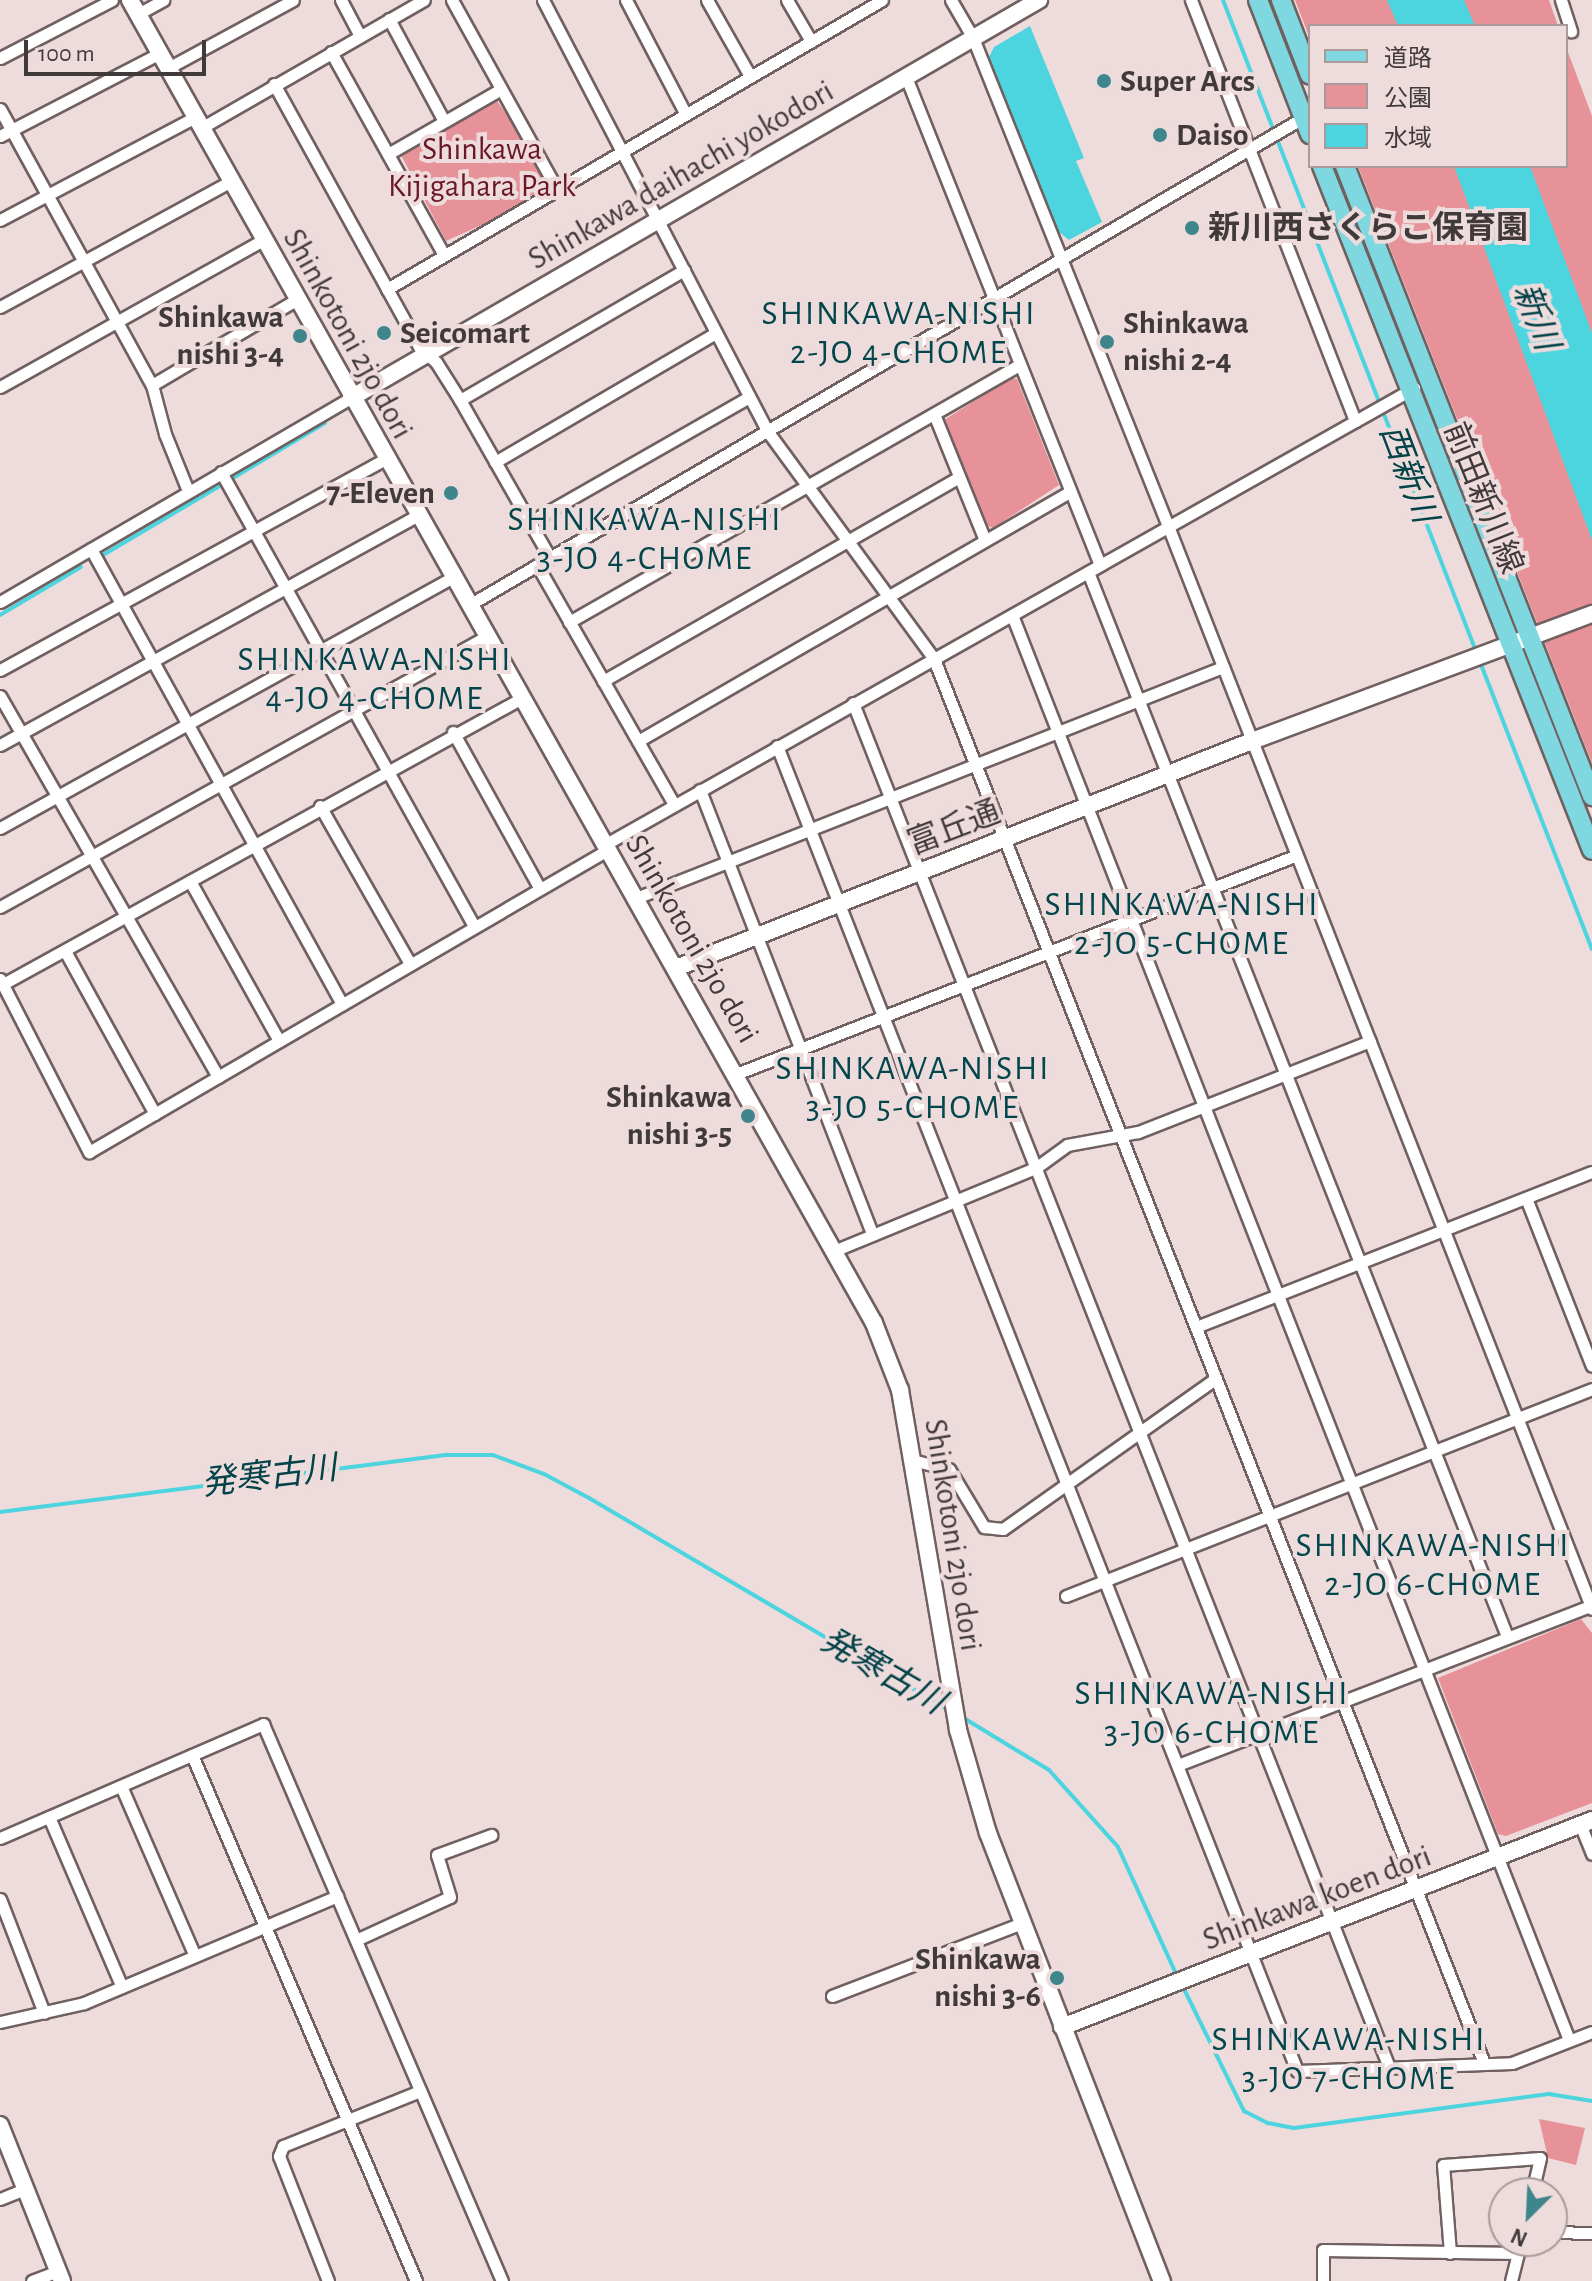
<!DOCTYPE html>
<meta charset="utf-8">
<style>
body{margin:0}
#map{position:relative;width:1592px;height:2281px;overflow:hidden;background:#eedbdc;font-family:"Alegreya Sans","Noto Sans JP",sans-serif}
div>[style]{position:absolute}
.green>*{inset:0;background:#e79198}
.water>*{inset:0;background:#4cd4df}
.stream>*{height:4px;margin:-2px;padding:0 2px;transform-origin:2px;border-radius:2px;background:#4cd4df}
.roads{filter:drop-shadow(2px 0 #706060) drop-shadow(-2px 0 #706060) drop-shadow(0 2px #706060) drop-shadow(0 -2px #706060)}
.street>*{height:11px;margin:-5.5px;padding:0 5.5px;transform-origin:5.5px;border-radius:5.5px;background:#fff}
.secondary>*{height:16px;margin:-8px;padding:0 8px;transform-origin:8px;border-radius:8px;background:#fff}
.primary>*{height:18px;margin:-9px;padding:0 9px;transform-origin:9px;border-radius:9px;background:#7fd8df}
.dots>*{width:22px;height:22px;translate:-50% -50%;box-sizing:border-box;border:4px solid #eedbdc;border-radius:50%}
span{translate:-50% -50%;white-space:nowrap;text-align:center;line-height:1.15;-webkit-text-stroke:8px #eedbdc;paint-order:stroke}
.poi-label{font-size:32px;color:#413a3a;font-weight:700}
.left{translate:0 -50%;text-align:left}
.right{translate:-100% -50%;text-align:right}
.park-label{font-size:32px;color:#6a1627}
.street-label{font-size:32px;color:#413a3a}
.neighbourhood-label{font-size:34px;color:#03464b;letter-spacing:2px}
.water-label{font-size:34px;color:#024348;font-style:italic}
.legend{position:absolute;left:1308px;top:24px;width:260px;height:144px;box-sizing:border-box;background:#eedbdc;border:2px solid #a99b9b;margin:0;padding:10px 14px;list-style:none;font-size:24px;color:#413a3a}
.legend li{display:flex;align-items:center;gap:16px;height:40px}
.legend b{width:40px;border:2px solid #a99b9b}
.north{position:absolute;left:1488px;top:2177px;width:80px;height:80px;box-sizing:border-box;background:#eedbdc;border:2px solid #a99b9b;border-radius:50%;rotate:204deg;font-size:22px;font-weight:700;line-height:32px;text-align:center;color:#413a3a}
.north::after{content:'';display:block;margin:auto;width:28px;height:36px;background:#3e868c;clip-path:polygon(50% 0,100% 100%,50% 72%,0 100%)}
.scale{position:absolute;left:24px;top:40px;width:182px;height:36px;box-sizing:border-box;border:4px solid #413a3a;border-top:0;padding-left:10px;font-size:24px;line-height:28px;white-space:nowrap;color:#413a3a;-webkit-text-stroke:6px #eedbdc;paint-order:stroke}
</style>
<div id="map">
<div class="green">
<i style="clip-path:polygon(1295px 0,1549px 0,1558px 26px,1310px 26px,1310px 39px)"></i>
<i style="clip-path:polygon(1566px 47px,1592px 116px,1592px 763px,1358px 166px,1566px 166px)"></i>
<i style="clip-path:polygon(497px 101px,543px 165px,544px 187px,533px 202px,446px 241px,401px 155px)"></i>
<i style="clip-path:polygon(1011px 378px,1017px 379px,1059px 485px,993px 528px,988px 526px,944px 420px)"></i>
<i style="clip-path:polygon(1581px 1619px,1592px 1633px,1592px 1803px,1506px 1836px,1498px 1834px,1438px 1678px)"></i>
<i style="clip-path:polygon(1539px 2119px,1585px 2128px,1576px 2165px,1548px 2158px)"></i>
</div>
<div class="water">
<i style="clip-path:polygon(1387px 0,1464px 0,1475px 26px,1398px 26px)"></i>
<i style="clip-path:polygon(1030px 26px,1084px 158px,1076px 161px,1102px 222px,1069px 240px,1059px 232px,989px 57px,994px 47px)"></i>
<i style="clip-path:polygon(1454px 166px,1530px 166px,1592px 333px,1592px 540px)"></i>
</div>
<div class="stream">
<i style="left:1223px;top:0;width:702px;rotate:68.77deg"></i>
<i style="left:233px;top:478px;width:107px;rotate:-30.9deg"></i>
<i style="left:103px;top:555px;width:134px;rotate:-30.6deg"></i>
<i style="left:0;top:615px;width:94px;rotate:-30.7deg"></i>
<i style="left:1480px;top:662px;width:308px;rotate:68.7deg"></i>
<i style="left:0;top:1512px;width:451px;rotate:-7.3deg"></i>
<i style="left:447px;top:1455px;width:46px"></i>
<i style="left:493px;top:1455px;width:54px;rotate:20.4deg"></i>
<i style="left:544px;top:1474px;width:51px;rotate:28.1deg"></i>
<i style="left:589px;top:1498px;width:419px;rotate:30.5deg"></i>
<i style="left:962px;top:1717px;width:102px;rotate:31.3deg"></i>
<i style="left:1049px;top:1770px;width:103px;rotate:48.1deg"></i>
<i style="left:1118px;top:1847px;width:142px;rotate:65.4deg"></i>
<i style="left:1181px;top:1983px;width:143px;rotate:63.8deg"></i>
<i style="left:1244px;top:2111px;width:27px;rotate:27deg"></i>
<i style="left:1268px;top:2123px;width:26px;rotate:11deg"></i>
<i style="left:1294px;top:2128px;width:257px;rotate:-7.6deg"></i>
<i style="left:1549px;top:2094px;width:44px;rotate:9.2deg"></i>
</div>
<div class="roads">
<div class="street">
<i style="left:341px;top:0;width:41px;rotate:62.2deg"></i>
<i style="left:452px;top:0;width:215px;rotate:61deg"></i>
<i style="left:543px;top:0;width:487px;rotate:62.5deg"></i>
<i style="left:768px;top:432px;width:281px;rotate:53.8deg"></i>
<i style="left:934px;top:659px;width:1508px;rotate:68.61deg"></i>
<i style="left:626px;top:0;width:127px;rotate:62.4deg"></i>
<i style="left:707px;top:0;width:87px;rotate:60.5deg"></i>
<i style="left:787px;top:0;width:48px;rotate:59.7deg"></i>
<i style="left:951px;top:0;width:44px;rotate:59.9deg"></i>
<i style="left:973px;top:38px;width:526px;rotate:68.22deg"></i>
<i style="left:1168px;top:526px;width:1163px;rotate:68.62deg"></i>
<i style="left:1191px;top:0;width:452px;rotate:68.7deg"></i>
<i style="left:1561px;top:0;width:33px;rotate:72deg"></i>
<i style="left:138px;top:14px;width:29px;rotate:-29deg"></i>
<i style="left:389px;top:19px;width:116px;rotate:61.7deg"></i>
<i style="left:331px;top:52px;width:232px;rotate:60.9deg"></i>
<i style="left:0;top:58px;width:126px;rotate:-27.4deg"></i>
<i style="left:168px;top:68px;width:142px;rotate:-28.5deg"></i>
<i style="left:906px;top:77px;width:525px;rotate:68.32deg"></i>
<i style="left:274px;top:84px;width:302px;rotate:61.1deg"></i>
<i style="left:420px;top:348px;width:21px;rotate:41deg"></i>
<i style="left:436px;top:362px;width:45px;rotate:57.7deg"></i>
<i style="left:460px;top:400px;width:182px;rotate:60.3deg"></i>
<i style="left:0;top:109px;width:315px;rotate:61.2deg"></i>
<i style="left:152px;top:385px;width:51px;rotate:75.1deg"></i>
<i style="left:165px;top:434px;width:61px;rotate:68deg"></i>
<i style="left:201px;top:128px;width:257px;rotate:-29.9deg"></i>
<i style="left:0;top:136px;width:180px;rotate:-27.4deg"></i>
<i style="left:388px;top:154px;width:130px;rotate:-29.9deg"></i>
<i style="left:0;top:220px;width:221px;rotate:-27.8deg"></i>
<i style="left:387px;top:289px;width:573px;rotate:-30.28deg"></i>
<i style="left:0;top:307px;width:263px;rotate:-28.6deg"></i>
<i style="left:152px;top:385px;width:167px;rotate:-30.6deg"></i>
<i style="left:0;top:387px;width:301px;rotate:-29.2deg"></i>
<i style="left:460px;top:400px;width:259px;rotate:-30.1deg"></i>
<i style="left:934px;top:414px;width:136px;rotate:68deg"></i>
<i style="left:495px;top:462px;width:256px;rotate:-30.3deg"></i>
<i style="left:221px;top:472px;width:520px;rotate:60.87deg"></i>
<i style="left:530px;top:522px;width:252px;rotate:-29.7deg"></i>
<i style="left:91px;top:549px;width:520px;rotate:61.12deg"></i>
<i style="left:537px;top:565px;width:275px;rotate:60.2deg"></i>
<i style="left:1088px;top:572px;width:1144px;rotate:68.51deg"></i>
<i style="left:0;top:602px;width:406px;rotate:-30.2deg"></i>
<i style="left:469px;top:605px;width:967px;rotate:-30.3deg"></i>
<i style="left:1012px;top:615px;width:1530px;rotate:68.65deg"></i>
<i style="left:569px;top:622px;width:518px;rotate:-29.73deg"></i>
<i style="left:0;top:670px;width:439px;rotate:-28.7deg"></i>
<i style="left:603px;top:681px;width:410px;rotate:-29.8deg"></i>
<i style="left:0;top:696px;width:439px;rotate:60.2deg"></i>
<i style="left:853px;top:703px;width:1463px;rotate:68.55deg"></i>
<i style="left:453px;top:732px;width:179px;rotate:61deg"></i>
<i style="left:638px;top:741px;width:499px;rotate:-30deg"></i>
<i style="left:0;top:745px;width:476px;rotate:-28.8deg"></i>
<i style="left:777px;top:746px;width:1423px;rotate:68.57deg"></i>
<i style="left:1297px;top:2071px;width:215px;rotate:-2.1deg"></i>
<i style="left:1512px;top:2063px;width:86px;rotate:-21.2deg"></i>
<i style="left:700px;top:790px;width:477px;rotate:68.8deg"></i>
<i style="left:320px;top:806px;width:182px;rotate:60.3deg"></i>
<i style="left:0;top:828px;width:518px;rotate:-28.99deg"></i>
<i style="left:606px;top:844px;width:928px;rotate:-29.44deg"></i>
<i style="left:190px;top:881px;width:183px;rotate:60.9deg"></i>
<i style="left:636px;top:898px;width:631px;rotate:-21.48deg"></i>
<i style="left:0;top:907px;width:557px;rotate:-29.09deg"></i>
<i style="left:65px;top:951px;width:186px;rotate:61.1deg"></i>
<i style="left:0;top:979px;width:195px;rotate:62.8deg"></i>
<i style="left:89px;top:1152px;width:602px;rotate:-30.23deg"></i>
<i style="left:3px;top:984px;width:593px;rotate:-28.86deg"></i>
<i style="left:736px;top:1074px;width:602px;rotate:-21.32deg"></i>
<i style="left:1526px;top:1198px;width:180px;rotate:68.6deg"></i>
<i style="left:836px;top:1250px;width:217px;rotate:-22.4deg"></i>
<i style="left:1037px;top:1167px;width:37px;rotate:-36deg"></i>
<i style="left:1067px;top:1145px;width:72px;rotate:-10.4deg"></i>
<i style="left:1138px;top:1132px;width:249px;rotate:-21.4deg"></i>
<i style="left:1196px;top:1327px;width:425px;rotate:-21.4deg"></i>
<i style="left:916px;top:1461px;width:34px;rotate:14deg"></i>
<i style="left:949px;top:1469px;width:68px;rotate:58.9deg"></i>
<i style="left:984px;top:1527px;width:19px;rotate:6deg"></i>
<i style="left:1003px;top:1529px;width:261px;rotate:-35.3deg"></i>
<i style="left:1066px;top:1596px;width:565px;rotate:-21.48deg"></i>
<i style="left:192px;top:1755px;width:572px;rotate:66.93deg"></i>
<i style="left:1178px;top:1765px;width:444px;rotate:-21.1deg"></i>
<i style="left:121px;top:1786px;width:185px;rotate:66.5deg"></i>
<i style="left:49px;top:1817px;width:185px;rotate:66.8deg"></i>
<i style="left:1580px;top:1824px;width:32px;rotate:68deg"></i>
<i style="left:0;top:1838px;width:287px;rotate:-23.4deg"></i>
<i style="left:263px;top:1724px;width:606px;rotate:66.78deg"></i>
<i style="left:0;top:1899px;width:122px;rotate:68.9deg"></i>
<i style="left:356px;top:1940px;width:103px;rotate:-24.6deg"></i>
<i style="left:450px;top:1897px;width:44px;rotate:-107.2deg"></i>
<i style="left:437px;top:1855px;width:58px;rotate:-20.3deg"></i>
<i style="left:832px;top:1996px;width:204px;rotate:-21deg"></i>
<i style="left:0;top:2022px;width:86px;rotate:-12.7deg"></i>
<i style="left:84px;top:2003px;width:275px;rotate:-22.9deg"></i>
<i style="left:0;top:2199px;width:27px;rotate:-22deg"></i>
<i style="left:1552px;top:2232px;width:40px;rotate:1.4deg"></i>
<i style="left:1450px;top:2253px;width:88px;rotate:-94.5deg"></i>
<i style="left:1443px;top:2165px;width:97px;rotate:-4.1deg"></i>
<i style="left:1540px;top:2158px;width:36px;rotate:103deg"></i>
<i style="left:32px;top:2281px;width:28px;rotate:-21deg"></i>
<i style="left:328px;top:2281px;width:134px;rotate:-111.4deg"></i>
<i style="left:279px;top:2156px;width:11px;rotate:-68deg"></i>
<i style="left:283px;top:2146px;width:148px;rotate:-21.9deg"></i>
<i style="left:1323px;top:2281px;width:31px;rotate:-90deg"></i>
<i style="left:1323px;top:2250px;width:195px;rotate:0.9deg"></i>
<i style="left:1511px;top:2281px;width:41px;rotate:-76deg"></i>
</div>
<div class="secondary">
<i style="left:130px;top:0;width:1518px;rotate:60.65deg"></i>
<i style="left:874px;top:1323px;width:72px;rotate:68.8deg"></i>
<i style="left:900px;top:1390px;width:345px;rotate:80.3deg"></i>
<i style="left:958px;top:1730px;width:107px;rotate:73.8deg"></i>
<i style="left:988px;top:1833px;width:481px;rotate:68.8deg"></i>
<i style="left:351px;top:398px;width:795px;rotate:-30.05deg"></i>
<i style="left:676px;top:968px;width:619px;rotate:-21.51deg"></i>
<i style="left:1252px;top:741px;width:363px;rotate:-20.5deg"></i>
<i style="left:1062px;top:2027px;width:569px;rotate:-21.33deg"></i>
<i style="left:0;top:2125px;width:168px;rotate:68.3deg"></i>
</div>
<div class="primary">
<i style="left:1258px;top:0;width:144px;rotate:68.8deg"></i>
<i style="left:1281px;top:0;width:80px;rotate:68.9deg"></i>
<i style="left:1322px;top:166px;width:735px;rotate:68.46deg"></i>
<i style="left:1345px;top:166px;width:677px;rotate:68.59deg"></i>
</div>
</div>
<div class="dots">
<i style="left:1104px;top:81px;background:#3e868c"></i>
<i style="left:1160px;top:135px;background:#3e868c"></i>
<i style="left:1192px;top:228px;background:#3e868c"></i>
<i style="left:384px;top:333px;background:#3e868c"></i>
<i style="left:300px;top:336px;background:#3e868c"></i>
<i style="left:1107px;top:342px;background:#3e868c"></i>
<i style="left:451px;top:493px;background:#3e868c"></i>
<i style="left:748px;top:1116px;background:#3e868c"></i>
<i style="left:1057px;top:1978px;background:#3e868c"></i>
</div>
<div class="poi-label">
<span class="left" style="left:1120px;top:81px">Super Arcs</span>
<span class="left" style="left:1176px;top:135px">Daiso</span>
<span class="left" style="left:1208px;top:228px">新川西さくらこ保育園</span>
<span class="right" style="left:284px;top:336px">Shinkawa<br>nishi 3-4</span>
<span class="left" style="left:1123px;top:342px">Shinkawa<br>nishi 2-4</span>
<span class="left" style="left:400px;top:333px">Seicomart</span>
<span class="right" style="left:435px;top:493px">7-Eleven</span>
<span class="right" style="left:732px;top:1116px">Shinkawa<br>nishi 3-5</span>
<span class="right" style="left:1041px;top:1978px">Shinkawa<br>nishi 3-6</span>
</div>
<div class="park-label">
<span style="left:482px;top:168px">Shinkawa<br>Kijigahara Park</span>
</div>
<div class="street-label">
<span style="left:681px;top:175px;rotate:-30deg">Shinkawa daihachi yokodori</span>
<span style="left:348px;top:334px;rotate:61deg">Shinkotoni 2jo dori</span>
<span style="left:1483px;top:498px;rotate:68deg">前田新川線</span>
<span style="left:954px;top:828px;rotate:-21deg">富丘通</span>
<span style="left:692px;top:939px;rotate:60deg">Shinkotoni 2jo dori</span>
<span style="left:953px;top:1535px;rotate:81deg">Shinkotoni 2jo dori</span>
<span style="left:1317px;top:1898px;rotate:-21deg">Shinkawa koen dori</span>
</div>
<div class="neighbourhood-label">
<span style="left:899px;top:334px">SHINKAWA-NISHI<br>2-JO 4-CHOME</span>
<span style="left:645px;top:540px">SHINKAWA-NISHI<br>3-JO 4-CHOME</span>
<span style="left:375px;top:680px">SHINKAWA-NISHI<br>4-JO 4-CHOME</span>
<span style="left:1182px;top:925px">SHINKAWA-NISHI<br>2-JO 5-CHOME</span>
<span style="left:913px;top:1089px">SHINKAWA-NISHI<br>3-JO 5-CHOME</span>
<span style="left:1433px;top:1566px">SHINKAWA-NISHI<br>2-JO 6-CHOME</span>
<span style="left:1212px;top:1714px">SHINKAWA-NISHI<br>3-JO 6-CHOME</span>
<span style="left:1349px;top:2060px">SHINKAWA-NISHI<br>3-JO 7-CHOME</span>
</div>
<div class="water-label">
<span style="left:1535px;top:317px;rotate:69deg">新川</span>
<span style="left:1407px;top:474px;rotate:69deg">西新川</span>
<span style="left:269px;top:1477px;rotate:-7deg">発寒古川</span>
<span style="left:882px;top:1672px;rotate:30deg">発寒古川</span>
</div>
<ul class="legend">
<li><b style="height:10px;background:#7fd8df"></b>道路</li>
<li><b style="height:22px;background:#e79198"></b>公園</li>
<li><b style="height:22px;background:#4cd4df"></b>水域</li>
</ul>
<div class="north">N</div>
<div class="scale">100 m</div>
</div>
